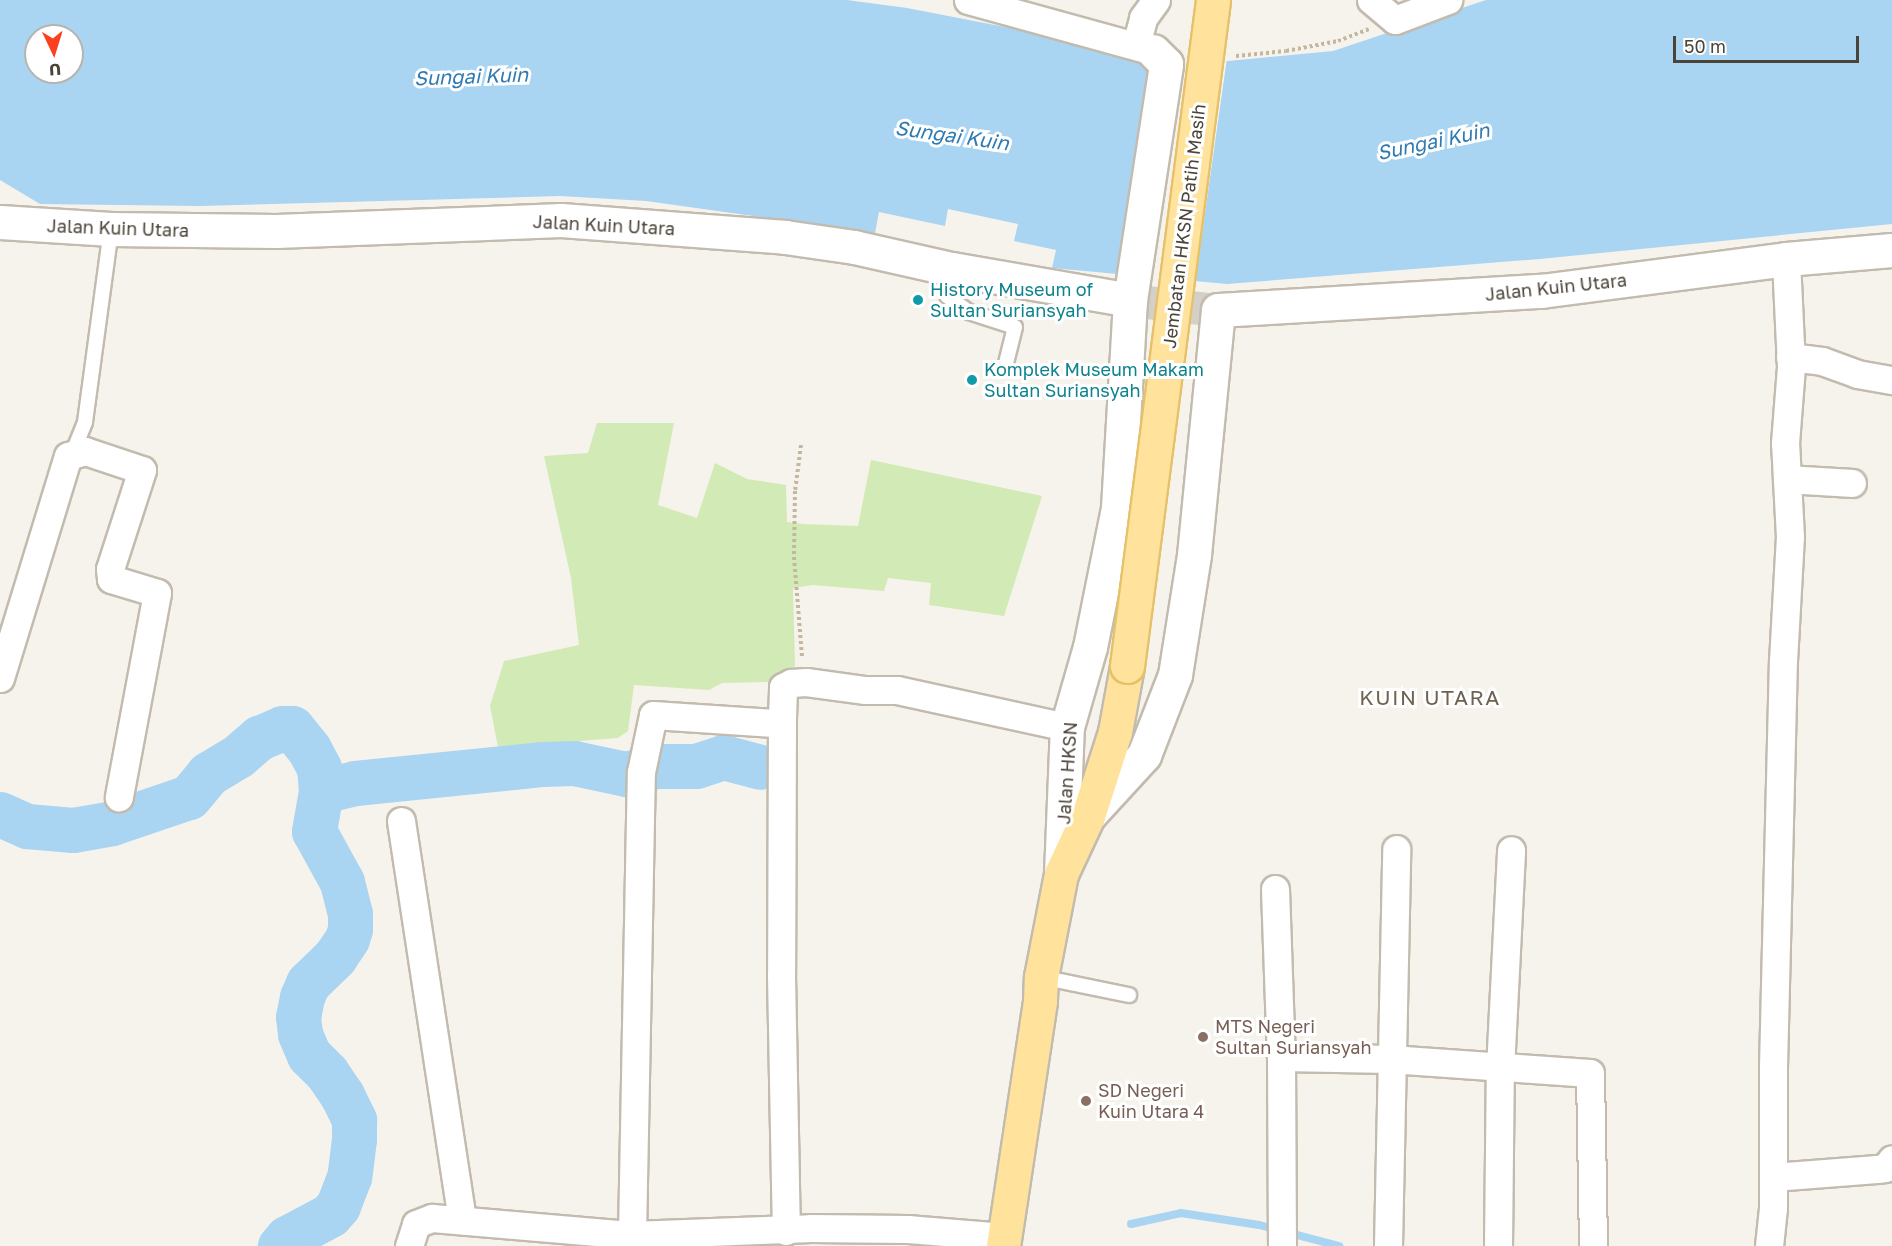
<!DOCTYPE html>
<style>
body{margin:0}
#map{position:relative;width:1892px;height:1246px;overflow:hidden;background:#f6f3ec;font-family:"Golos Text",sans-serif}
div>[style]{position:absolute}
.green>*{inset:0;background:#d2eab5}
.water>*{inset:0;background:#a9d4f2}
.pier>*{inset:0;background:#f6f3ec}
.stream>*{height:8px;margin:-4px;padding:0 4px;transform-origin:4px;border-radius:4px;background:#a9d4f2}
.river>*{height:45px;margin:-22.5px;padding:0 22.5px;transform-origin:22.5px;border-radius:22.5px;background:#a9d4f2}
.tertiary-tunnel>*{height:33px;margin-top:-16.5px;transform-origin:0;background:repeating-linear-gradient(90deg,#d4d0c8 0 33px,transparent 0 49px)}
.path>*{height:4px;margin-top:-2px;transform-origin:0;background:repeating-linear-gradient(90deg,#c4b79f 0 3px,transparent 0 6px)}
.roads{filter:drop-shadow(2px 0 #c2bbae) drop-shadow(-2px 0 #c2bbae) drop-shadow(0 2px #c2bbae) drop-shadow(0 -2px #c2bbae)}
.service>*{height:14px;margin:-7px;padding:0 7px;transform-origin:7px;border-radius:7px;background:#fff}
.minor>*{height:27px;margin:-13.5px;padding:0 13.5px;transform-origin:13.5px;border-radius:13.5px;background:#fff}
.tertiary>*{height:33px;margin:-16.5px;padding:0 16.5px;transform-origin:16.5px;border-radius:16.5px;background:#fff}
.primary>*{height:33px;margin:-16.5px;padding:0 16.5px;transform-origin:16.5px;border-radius:16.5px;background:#ffe39c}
.bridges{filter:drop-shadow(2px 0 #e6c16a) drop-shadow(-2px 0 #e6c16a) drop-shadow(0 2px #e6c16a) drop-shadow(0 -2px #e6c16a)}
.primary-bridge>*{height:33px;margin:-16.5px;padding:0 16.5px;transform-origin:16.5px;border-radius:16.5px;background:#ffe39c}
.dots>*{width:16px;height:16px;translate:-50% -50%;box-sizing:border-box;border:3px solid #fff;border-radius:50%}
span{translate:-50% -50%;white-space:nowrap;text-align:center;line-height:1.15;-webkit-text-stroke:6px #fff;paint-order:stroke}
.street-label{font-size:18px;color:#4b4439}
.culture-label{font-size:18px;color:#0d838f}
.left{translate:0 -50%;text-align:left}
.education-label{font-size:18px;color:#785e54}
.water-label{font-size:20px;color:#2e7ab2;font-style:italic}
.quarter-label{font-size:21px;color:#6e6250;letter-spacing:1.5px}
.north{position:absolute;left:24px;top:24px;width:60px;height:60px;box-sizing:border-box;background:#fff;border:2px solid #b7b4b0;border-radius:50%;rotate:176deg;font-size:16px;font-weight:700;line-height:24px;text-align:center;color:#4b4439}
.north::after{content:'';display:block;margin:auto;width:21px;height:27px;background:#fc3f1d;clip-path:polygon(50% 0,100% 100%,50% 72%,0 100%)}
.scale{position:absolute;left:1673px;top:36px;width:186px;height:27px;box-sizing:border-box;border:3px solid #4b4439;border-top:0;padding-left:8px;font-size:18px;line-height:21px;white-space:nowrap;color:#4b4439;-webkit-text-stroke:4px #fff;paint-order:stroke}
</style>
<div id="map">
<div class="green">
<i style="clip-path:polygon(597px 423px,674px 423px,658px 505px,697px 518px,715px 463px,747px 479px,786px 485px,787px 522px,803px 524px,858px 526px,871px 460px,1042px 496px,1004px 616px,929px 605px,931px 583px,888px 578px,884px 591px,813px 585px,793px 588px,795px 666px,769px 682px,722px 683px,709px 690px,634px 685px,628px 731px,618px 738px,498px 747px,490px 706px,504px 661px,579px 645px,571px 578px,544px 456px,588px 453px)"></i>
</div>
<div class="water">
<i style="clip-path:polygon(evenodd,0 0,847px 0,907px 8px,1123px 50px,1143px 65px,1184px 69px,1218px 62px,1333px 51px,1486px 0,1892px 0,1892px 224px,1540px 259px,1227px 284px,1052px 268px,1056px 250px,1014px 241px,1018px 224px,948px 209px,945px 226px,879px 212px,875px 233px,646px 201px,560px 196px,201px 206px,40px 204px,0 180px,0 0,36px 36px,72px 36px,72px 72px,36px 72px,36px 36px)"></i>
</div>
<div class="pier">
<i style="clip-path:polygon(1227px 58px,1195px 284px,1150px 281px,1181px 65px,1194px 61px)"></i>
</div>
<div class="stream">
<i style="left:1131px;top:1224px;width:51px;rotate:-12.4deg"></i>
<i style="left:1181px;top:1213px;width:79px;rotate:8.7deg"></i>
<i style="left:1259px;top:1225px;width:83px;rotate:14.7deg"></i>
</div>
<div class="river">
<i style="left:321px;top:791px;width:35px;rotate:-13deg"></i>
<i style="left:355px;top:783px;width:189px;rotate:-5.8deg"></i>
<i style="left:543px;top:764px;width:31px;rotate:-2deg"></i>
<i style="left:574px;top:763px;width:53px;rotate:11.9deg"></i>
<i style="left:626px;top:774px;width:30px;rotate:-15deg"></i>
<i style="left:655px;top:766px;width:41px"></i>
<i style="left:696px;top:766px;width:28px;rotate:-18deg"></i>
<i style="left:723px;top:757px;width:38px;rotate:15deg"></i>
<i style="left:0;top:814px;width:30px;rotate:24deg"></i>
<i style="left:27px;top:826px;width:46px;rotate:5deg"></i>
<i style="left:73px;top:830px;width:40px;rotate:-10deg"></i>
<i style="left:112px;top:823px;width:81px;rotate:-18.7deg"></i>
<i style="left:189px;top:797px;width:30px;rotate:-50deg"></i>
<i style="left:208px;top:774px;width:35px;rotate:-31deg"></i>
<i style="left:238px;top:756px;width:28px;rotate:-41deg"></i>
<i style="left:259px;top:738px;width:25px;rotate:-23deg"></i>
<i style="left:282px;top:728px;width:10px"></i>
<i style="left:292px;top:728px;width:27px;rotate:51deg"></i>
<i style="left:309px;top:749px;width:21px;rotate:62deg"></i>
<i style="left:319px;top:768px;width:23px;rotate:85deg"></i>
<i style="left:321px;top:791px;width:41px;rotate:99.9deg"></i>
<i style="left:314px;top:831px;width:58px;rotate:61.2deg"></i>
<i style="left:342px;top:882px;width:32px;rotate:76deg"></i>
<i style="left:350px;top:913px;width:16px;rotate:90deg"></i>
<i style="left:350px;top:929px;width:10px;rotate:107deg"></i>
<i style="left:347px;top:939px;width:22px;rotate:124deg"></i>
<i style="left:335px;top:957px;width:37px;rotate:136deg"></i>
<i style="left:308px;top:983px;width:15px;rotate:113deg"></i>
<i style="left:302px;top:997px;width:20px;rotate:101deg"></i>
<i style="left:298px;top:1017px;width:17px;rotate:83deg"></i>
<i style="left:300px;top:1034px;width:23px;rotate:67deg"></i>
<i style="left:309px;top:1055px;width:25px;rotate:45deg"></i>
<i style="left:327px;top:1073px;width:27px;rotate:56deg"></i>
<i style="left:342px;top:1095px;width:28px;rotate:64deg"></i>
<i style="left:354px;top:1120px;width:19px;rotate:90deg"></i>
<i style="left:354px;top:1139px;width:38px;rotate:97deg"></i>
<i style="left:349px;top:1177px;width:31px;rotate:111deg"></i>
<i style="left:338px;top:1206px;width:12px;rotate:132deg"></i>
<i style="left:330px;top:1215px;width:49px;rotate:151.9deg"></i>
<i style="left:287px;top:1238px;width:11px;rotate:131deg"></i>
</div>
<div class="tertiary-tunnel">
<i style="left:1130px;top:300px;width:89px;rotate:6.5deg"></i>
</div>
<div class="path">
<i style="left:1236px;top:56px;width:50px;rotate:-5.7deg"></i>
<i style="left:1286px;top:51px;width:53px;rotate:-10.9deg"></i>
<i style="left:1338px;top:41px;width:33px;rotate:-21deg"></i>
<i style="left:801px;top:445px;width:46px;rotate:97.4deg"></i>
<i style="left:795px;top:491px;width:66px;rotate:90.9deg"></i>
<i style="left:794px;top:557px;width:100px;rotate:85.4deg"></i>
</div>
<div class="roads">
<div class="service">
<i style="left:952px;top:269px;width:27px;rotate:100deg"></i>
<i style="left:947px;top:296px;width:27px;rotate:36deg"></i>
<i style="left:969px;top:312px;width:48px;rotate:18.1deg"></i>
<i style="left:1015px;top:327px;width:37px;rotate:104deg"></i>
<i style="left:73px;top:452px;width:32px;rotate:-68deg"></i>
<i style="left:85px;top:422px;width:195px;rotate:-82.3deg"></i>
<i style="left:1041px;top:977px;width:90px;rotate:11.6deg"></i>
</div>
<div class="minor">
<i style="left:968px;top:0;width:192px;rotate:15.4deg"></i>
<i style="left:1371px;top:0;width:31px;rotate:40deg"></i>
<i style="left:1395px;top:20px;width:57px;rotate:-20.7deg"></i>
<i style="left:1136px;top:45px;width:28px;rotate:-75deg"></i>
<i style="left:1143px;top:18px;width:22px;rotate:-54deg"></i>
<i style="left:1790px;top:357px;width:32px;rotate:7deg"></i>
<i style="left:1822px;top:361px;width:37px;rotate:20deg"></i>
<i style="left:1857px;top:374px;width:36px;rotate:10deg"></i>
<i style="left:1787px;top:479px;width:65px;rotate:3.5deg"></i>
<i style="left:0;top:678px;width:232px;rotate:-73deg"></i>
<i style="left:68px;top:456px;width:18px;rotate:-16deg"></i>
<i style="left:85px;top:451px;width:60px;rotate:18.4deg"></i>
<i style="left:142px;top:470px;width:104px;rotate:107.9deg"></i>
<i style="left:110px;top:569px;width:10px;rotate:84deg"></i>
<i style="left:111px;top:579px;width:48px;rotate:16.9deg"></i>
<i style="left:157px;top:593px;width:208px;rotate:100.6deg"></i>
<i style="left:782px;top:718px;width:257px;rotate:90.2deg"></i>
<i style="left:781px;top:975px;width:256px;rotate:88.9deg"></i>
<i style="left:401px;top:821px;width:404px;rotate:81.3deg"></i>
<i style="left:1275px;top:889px;width:168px;rotate:88deg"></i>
<i style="left:1281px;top:1057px;width:189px;rotate:89.7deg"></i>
<i style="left:1281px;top:1057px;width:109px;rotate:1.1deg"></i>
<i style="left:1390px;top:1059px;width:200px;rotate:4deg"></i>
<i style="left:1590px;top:1073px;width:173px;rotate:89deg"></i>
<i style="left:1773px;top:1177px;width:104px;rotate:-4.4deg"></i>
<i style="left:1877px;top:1169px;width:8px;rotate:-7deg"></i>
<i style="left:1885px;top:1168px;width:11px;rotate:-52deg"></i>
<i style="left:632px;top:1235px;width:463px;rotate:-88.9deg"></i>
<i style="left:641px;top:772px;width:58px;rotate:-78.1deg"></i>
<i style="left:653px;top:715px;width:121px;rotate:3.8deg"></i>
<i style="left:774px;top:723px;width:9px;rotate:-32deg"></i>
<i style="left:782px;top:718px;width:31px;rotate:-88deg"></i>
<i style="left:783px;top:687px;width:9px;rotate:-27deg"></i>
<i style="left:791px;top:683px;width:15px;rotate:-4deg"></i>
<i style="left:806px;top:682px;width:60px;rotate:7.7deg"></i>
<i style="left:865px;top:690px;width:32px"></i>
<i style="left:897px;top:690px;width:174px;rotate:12.3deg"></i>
<i style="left:409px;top:1246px;width:23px;rotate:-72deg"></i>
<i style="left:416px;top:1224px;width:17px;rotate:-21deg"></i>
<i style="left:432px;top:1218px;width:201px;rotate:4.9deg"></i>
<i style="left:632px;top:1235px;width:179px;rotate:-2.2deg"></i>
<i style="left:811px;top:1228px;width:97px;rotate:0.6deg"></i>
<i style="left:908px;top:1229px;width:96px;rotate:4.8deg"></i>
<i style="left:1388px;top:1246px;width:397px;rotate:-88.8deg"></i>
<i style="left:1498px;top:1246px;width:177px;rotate:-89.4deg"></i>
<i style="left:1500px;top:1069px;width:219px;rotate:-87.1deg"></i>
<i style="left:1769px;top:1246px;width:38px;rotate:-84deg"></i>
<i style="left:1773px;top:1208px;width:141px;rotate:-90deg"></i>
<i style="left:1773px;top:1067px;width:406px;rotate:-88.6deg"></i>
<i style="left:1783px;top:661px;width:124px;rotate:-86.8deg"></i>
<i style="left:1790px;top:537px;width:94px;rotate:-93deg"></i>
<i style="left:1785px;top:443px;width:77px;rotate:-85.5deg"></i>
<i style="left:1791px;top:366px;width:107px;rotate:-92.7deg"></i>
</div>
<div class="tertiary">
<i style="left:0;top:222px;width:111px;rotate:3.6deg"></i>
<i style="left:111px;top:229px;width:165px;rotate:0.7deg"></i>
<i style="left:276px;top:231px;width:285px;rotate:-2.2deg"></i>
<i style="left:561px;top:220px;width:225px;rotate:4.3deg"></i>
<i style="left:785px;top:237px;width:70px;rotate:8.2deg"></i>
<i style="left:854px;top:247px;width:100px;rotate:12.7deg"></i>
<i style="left:952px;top:269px;width:181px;rotate:9.9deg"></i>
<i style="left:1088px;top:816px;width:83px;rotate:-47.4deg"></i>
<i style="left:1144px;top:755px;width:86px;rotate:-68.8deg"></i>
<i style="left:1175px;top:675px;width:121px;rotate:-81deg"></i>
<i style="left:1194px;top:555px;width:246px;rotate:-84.4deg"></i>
<i style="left:1218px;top:310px;width:324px;rotate:-3.4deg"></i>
<i style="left:1541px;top:291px;width:247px;rotate:-7.4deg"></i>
<i style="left:1786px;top:259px;width:106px;rotate:-4.9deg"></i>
<i style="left:1061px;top:874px;width:147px;rotate:-87.7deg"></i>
<i style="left:1067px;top:727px;width:83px;rotate:-74deg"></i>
<i style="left:1090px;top:647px;width:142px;rotate:-78.6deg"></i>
<i style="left:1118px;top:508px;width:208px;rotate:-86.7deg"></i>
<i style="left:1130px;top:300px;width:239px;rotate:-81.3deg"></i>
<i style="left:1166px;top:64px;width:18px;rotate:-135deg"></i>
</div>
<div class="primary">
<i style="left:1003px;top:1246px;width:248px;rotate:-81.4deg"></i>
<i style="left:1040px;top:1001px;width:24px;rotate:-88deg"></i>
<i style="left:1041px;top:977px;width:105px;rotate:-79deg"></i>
<i style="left:1061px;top:874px;width:64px;rotate:-65deg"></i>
<i style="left:1088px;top:816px;width:88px;rotate:-72.2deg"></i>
<i style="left:1115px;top:732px;width:67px;rotate:-79.7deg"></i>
</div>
</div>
<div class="bridges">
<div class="primary-bridge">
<i style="left:1127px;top:666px;width:672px;rotate:-82.64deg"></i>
</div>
</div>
<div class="dots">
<i style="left:918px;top:300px;background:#0f9aa8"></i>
<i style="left:972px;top:380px;background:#0f9aa8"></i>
<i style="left:1203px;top:1037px;background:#8d6e63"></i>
<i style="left:1086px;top:1101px;background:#8d6e63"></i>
</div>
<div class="street-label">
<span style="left:604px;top:225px;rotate:3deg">Jalan Kuin Utara</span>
<span style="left:1184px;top:226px;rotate:-83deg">Jembatan HKSN Patih Masih</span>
<span style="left:118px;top:228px;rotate:2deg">Jalan Kuin Utara</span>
<span style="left:1556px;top:287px;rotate:-6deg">Jalan Kuin Utara</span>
<span style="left:1067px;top:773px;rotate:-86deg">Jalan HKSN</span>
</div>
<div class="culture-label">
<span class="left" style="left:930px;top:300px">History Museum of<br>Sultan Suriansyah</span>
<span class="left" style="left:984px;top:380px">Komplek Museum Makam<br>Sultan Suriansyah</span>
</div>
<div class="education-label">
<span class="left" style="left:1215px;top:1037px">MTS Negeri<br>Sultan Suriansyah</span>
<span class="left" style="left:1098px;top:1101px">SD Negeri<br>Kuin Utara 4</span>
</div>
<div class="water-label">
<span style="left:471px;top:76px;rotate:-2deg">Sungai Kuin</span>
<span style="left:952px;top:135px;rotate:8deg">Sungai Kuin</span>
<span style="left:1433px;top:141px;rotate:-12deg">Sungai Kuin</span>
</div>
<div class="quarter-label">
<span style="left:1430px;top:697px">KUIN UTARA</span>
</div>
<div class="north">U</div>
<div class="scale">50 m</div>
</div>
